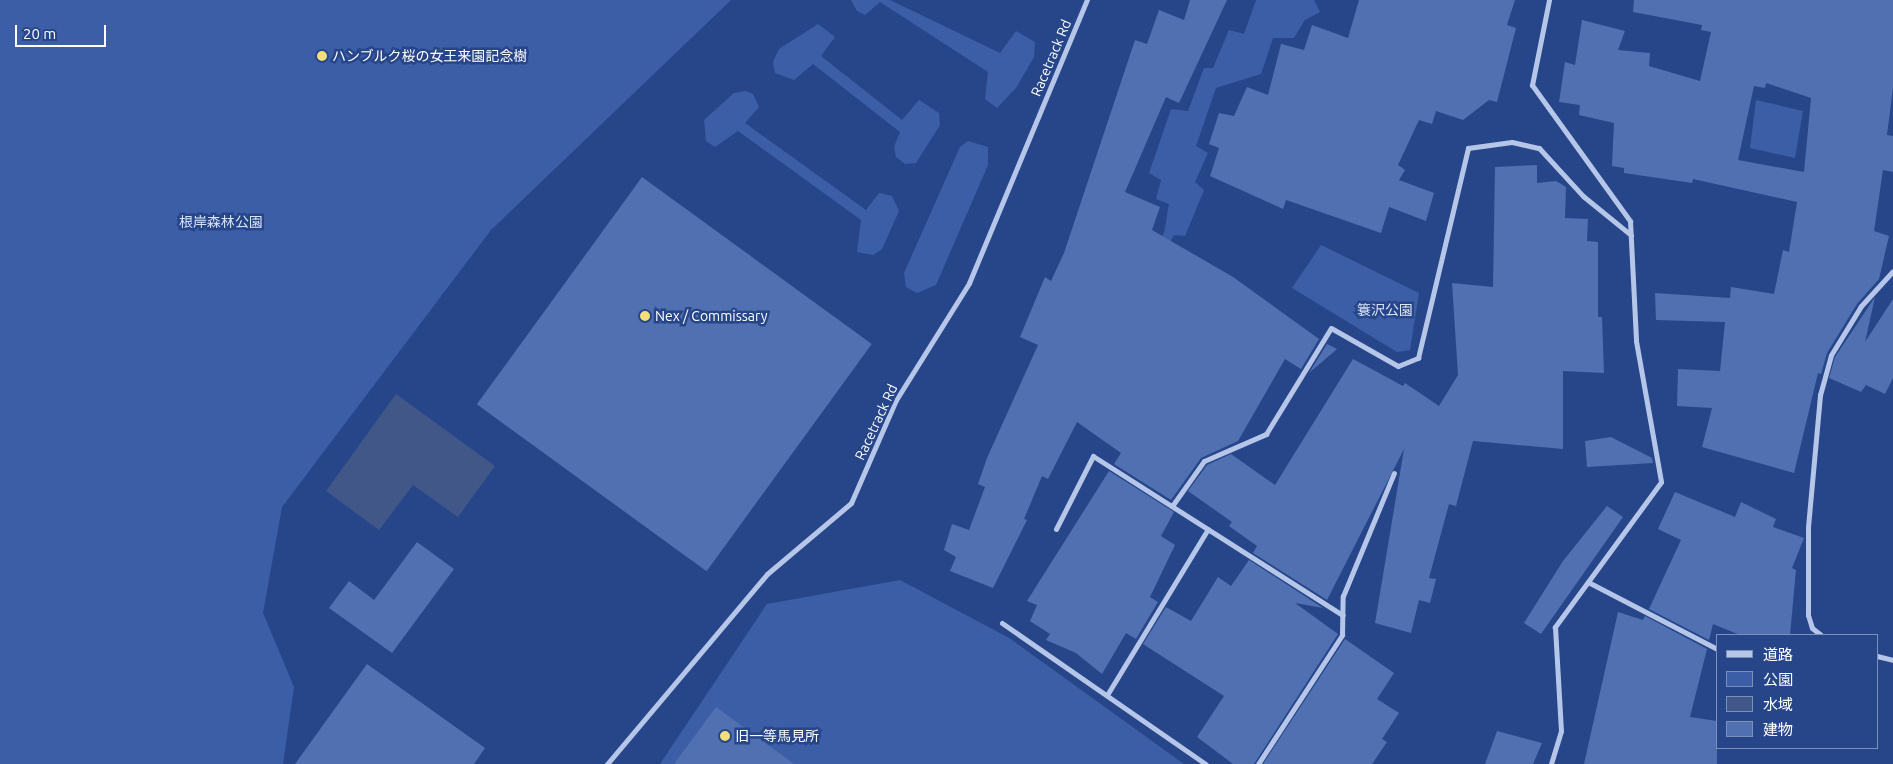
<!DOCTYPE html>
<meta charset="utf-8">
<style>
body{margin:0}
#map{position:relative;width:1893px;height:764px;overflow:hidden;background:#27468a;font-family:Ubuntu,"Noto Sans JP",sans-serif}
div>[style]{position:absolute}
.green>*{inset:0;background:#3c5ea7}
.water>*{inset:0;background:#405788}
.building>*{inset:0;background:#5070b2;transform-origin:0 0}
.street>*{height:5px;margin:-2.5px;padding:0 2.5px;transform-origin:2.5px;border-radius:2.5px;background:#b5c6e9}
.dots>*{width:14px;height:14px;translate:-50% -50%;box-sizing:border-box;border:2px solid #27468a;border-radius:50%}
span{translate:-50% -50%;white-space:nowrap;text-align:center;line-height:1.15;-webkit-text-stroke:5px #27468a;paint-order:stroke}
.poi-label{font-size:14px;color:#fff}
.left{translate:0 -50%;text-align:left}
.street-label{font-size:14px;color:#fff}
.park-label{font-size:14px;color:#d9e3f7}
.legend{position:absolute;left:1716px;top:634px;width:162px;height:115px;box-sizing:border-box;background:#27468a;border:1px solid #7d90b9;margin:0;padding:6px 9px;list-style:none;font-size:15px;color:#fff}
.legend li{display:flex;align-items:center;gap:10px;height:25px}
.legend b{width:25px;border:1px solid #7d90b9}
.scale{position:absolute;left:15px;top:25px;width:91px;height:22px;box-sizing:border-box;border:2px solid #fff;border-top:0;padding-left:6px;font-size:15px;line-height:18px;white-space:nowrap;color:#fff;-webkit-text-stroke:4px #27468a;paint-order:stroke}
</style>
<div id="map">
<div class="green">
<i style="clip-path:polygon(0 0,731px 0,491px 230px,282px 507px,263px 613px,294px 687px,283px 764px,0 764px)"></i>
<i style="clip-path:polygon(851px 0,890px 0,1000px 53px,1016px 31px,1035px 42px,1034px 57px,1016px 88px,997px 108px,985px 99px,988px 72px,880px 2px,865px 15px,857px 11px)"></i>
<i style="clip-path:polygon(1256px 0,1314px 0,1320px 12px,1305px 20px,1294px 38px,1273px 38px,1261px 74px,1216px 88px,1196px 146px,1208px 153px,1195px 182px,1204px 190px,1185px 236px,1174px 235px,1147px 282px,1138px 277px,1164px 233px,1169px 204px,1156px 199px,1161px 180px,1149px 173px,1171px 109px,1188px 111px,1204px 68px,1213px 68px,1229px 30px,1244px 34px)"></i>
<i style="clip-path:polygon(818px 24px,835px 37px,821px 56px,902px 120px,919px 100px,939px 113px,940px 125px,916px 163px,905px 164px,896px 157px,894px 147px,900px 132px,813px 64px,794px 80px,775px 73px,773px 62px,779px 49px)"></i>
<i style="clip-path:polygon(746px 91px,753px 94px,759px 107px,745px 123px,866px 210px,879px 193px,892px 196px,899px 211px,882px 249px,873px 255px,857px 252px,861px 220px,738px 131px,715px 147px,706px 141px,704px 120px,734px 93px)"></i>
<i style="clip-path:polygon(1756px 100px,1803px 111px,1795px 158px,1750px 148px)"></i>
<i style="clip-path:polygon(968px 141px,988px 147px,988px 165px,936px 285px,917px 293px,906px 287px,904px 273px,960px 147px)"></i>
<i style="clip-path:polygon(1321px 245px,1419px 293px,1410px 350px,1397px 352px,1292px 288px)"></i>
<i style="clip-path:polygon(900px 580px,1009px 638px,1184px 764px,660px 764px,767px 604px)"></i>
</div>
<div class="water">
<i style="clip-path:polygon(396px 394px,495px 466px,458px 517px,413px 485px,379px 530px,326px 491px)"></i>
</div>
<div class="building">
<i style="clip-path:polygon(1190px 0,1227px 0,1179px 103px,1166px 97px,1125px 192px,1160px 207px,1152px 230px,1233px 277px,1319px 339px,1301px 369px,1285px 359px,1238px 441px,1201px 458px,1171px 500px,1114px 464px,1121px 453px,1077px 422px,1048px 479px,1042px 476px,1024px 519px,1027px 520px,993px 588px,950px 571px,956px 557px,944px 550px,952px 524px,969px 530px,985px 487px,978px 484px,987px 458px,1038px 345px,1020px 337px,1045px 277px,1051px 281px,1064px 253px,1135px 40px,1147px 44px,1159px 10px,1184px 20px)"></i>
<i style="clip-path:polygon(1359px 0,1515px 0,1507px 25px,1516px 28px,1497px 102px,1489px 100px,1463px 120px,1436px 111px,1432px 124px,1419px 120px,1398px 165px,1405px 170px,1399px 180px,1434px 193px,1426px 221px,1389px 207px,1381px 233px,1286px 200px,1283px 209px,1210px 176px,1219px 148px,1209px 144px,1219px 113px,1234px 116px,1247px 87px,1268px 95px,1281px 44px,1304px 50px,1312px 25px,1348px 38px)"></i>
<i style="clip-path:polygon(evenodd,1634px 0,1893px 0,1893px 88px,1887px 135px,1893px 136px,1893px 172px,1883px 170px,1874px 231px,1889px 236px,1879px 279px,1857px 304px,1827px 353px,1821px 374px,1818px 373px,1794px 473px,1702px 447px,1712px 408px,1677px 406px,1678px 369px,1720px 371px,1725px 322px,1656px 320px,1655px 293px,1730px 298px,1731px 287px,1774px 294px,1783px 250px,1789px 252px,1797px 202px,1693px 179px,1692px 183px,1624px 173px,1624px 168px,1612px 166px,1614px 123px,1579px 115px,1580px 105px,1559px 102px,1565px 62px,1575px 65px,1582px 20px,1625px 31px,1618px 50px,1650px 53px,1649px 66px,1700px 81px,1711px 32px,1701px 30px,1702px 25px,1633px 12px,1634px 0,1766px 83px,1811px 98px,1804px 172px,1738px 160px,1754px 86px,1765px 88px,1766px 83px)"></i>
<i style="clip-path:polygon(1537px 165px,1537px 183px,1556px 181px,1566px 187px,1565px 218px,1588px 219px,1587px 241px,1598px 242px,1598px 317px,1602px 317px,1604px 373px,1563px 371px,1563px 449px,1473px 441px,1456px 506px,1449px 504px,1429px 578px,1436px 579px,1430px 603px,1419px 600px,1411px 633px,1375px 623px,1404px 449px,1327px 600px,1253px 553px,1257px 546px,1229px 526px,1232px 522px,1188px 491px,1207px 465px,1231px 454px,1275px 485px,1353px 359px,1403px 386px,1405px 383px,1439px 406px,1458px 375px,1452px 283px,1493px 287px,1495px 167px)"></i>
<i style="left:642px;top:177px;width:284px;height:281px;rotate:36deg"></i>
<i style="clip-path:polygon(1875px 297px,1865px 342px,1893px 299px,1893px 378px,1885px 394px,1866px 385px,1861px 392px,1829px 378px,1835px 357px)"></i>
<i style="clip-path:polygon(1327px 344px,1337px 349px,1309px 373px)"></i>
<i style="clip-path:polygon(1611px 437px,1652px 458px,1653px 463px,1587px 467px,1585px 441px)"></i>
<i style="clip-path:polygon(1109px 471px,1174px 512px,1161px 536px,1175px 545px,1150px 597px,1158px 602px,1136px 639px,1126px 633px,1102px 674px,1076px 653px,1046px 640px,1050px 634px,1030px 621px,1037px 605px,1027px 601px)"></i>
<i style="clip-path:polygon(1675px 492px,1735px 517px,1741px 502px,1776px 519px,1773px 527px,1804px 538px,1792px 568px,1796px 570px,1790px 635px,1740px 635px,1713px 624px,1709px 640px,1649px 609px,1681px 540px,1658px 529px)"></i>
<i style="clip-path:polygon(1607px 506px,1623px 517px,1541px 634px,1524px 623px,1563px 561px)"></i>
<i style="clip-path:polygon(417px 542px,454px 569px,392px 653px,329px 608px,349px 581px,374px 600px)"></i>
<i style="clip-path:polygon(1249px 560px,1323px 608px,1295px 603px,1338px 634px,1254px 764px,1233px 764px,1197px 737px,1224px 696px,1143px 644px,1166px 607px,1191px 621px,1218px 577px,1231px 586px)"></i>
<i style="clip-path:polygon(1618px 612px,1643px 620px,1645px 616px,1707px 649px,1690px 717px,1717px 721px,1717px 764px,1584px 764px)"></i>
<i style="clip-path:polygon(1345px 639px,1394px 673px,1377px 699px,1399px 713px,1382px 739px,1387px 742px,1372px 764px,1263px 764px)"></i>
<i style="clip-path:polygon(367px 664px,485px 748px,474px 764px,295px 764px)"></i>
<i style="clip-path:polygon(716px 707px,794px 764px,674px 764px)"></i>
<i style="clip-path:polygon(1497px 731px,1542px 743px,1533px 764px,1485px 764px)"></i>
</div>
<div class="street">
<i style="left:1549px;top:0;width:87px;rotate:101.3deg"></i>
<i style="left:1532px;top:85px;width:168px;rotate:54.2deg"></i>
<i style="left:1630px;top:221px;width:120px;rotate:87.1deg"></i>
<i style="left:1636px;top:341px;width:143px;rotate:79.9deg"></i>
<i style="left:1661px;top:482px;width:180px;rotate:126.2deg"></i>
<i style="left:1555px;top:627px;width:104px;rotate:86.7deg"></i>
<i style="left:1561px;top:731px;width:34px;rotate:107deg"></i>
<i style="left:1172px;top:506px;width:55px;rotate:-54.6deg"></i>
<i style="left:1204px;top:461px;width:68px;rotate:-23.5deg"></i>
<i style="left:1266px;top:434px;width:124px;rotate:-58.5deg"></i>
<i style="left:1331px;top:328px;width:77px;rotate:29.6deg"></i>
<i style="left:1398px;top:366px;width:22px;rotate:-22deg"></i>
<i style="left:1418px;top:358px;width:216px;rotate:-76.6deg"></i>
<i style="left:1468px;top:148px;width:44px;rotate:-7.8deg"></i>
<i style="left:1512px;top:142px;width:28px;rotate:13deg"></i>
<i style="left:1539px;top:148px;width:65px;rotate:47.5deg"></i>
<i style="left:1583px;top:196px;width:62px;rotate:39.1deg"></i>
<i style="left:1056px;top:529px;width:82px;rotate:-63.1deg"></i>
<i style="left:1093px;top:456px;width:296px;rotate:32.5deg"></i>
<i style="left:1588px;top:582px;width:145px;rotate:27.4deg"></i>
<i style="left:1002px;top:623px;width:248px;rotate:34.7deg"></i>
<i style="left:1821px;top:635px;width:11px;rotate:-142deg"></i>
<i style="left:1812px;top:628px;width:14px;rotate:-107deg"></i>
<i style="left:1808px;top:615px;width:88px;rotate:-90deg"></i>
<i style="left:1808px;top:527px;width:133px;rotate:-84.8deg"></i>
<i style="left:1820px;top:395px;width:41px;rotate:-74.6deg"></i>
<i style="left:1831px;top:355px;width:57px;rotate:-58.5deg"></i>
<i style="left:1861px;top:306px;width:47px;rotate:-47.6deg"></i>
<i style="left:1877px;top:656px;width:16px;rotate:14deg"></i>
<i style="left:1107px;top:695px;width:194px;rotate:-58.7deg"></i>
<i style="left:607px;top:764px;width:248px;rotate:-49.9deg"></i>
<i style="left:767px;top:574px;width:110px;rotate:-40.2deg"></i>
<i style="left:851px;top:503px;width:112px;rotate:-66.4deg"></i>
<i style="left:896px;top:400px;width:138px;rotate:-58deg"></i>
<i style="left:969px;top:283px;width:307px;rotate:-67.4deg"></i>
<i style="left:1258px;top:764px;width:154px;rotate:-56.9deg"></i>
<i style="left:1342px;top:635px;width:39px;rotate:-89deg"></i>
<i style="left:1343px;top:596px;width:133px;rotate:-67.5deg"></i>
</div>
<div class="dots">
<i style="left:322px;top:56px;background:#f2de7b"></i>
<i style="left:645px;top:316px;background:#f2de7b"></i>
<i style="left:725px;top:736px;background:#f2de7b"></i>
</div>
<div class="poi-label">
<span class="left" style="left:332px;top:56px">ハンブルク桜の女王来園記念樹</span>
<span class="left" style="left:655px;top:316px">Nex / Commissary</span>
<span class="left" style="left:735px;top:736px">旧一等馬見所</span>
</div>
<div class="street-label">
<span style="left:1051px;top:58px;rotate:-67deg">Racetrack Rd</span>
<span style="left:876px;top:422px;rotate:-65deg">Racetrack Rd</span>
</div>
<div class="park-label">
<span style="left:221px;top:222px">根岸森林公園</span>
<span style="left:1385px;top:310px">簑沢公園</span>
</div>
<ul class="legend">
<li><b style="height:6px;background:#b5c6e9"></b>道路</li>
<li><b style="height:14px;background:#3c5ea7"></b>公園</li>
<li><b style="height:14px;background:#405788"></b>水域</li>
<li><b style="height:14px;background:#5070b2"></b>建物</li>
</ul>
<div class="scale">20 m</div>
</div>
